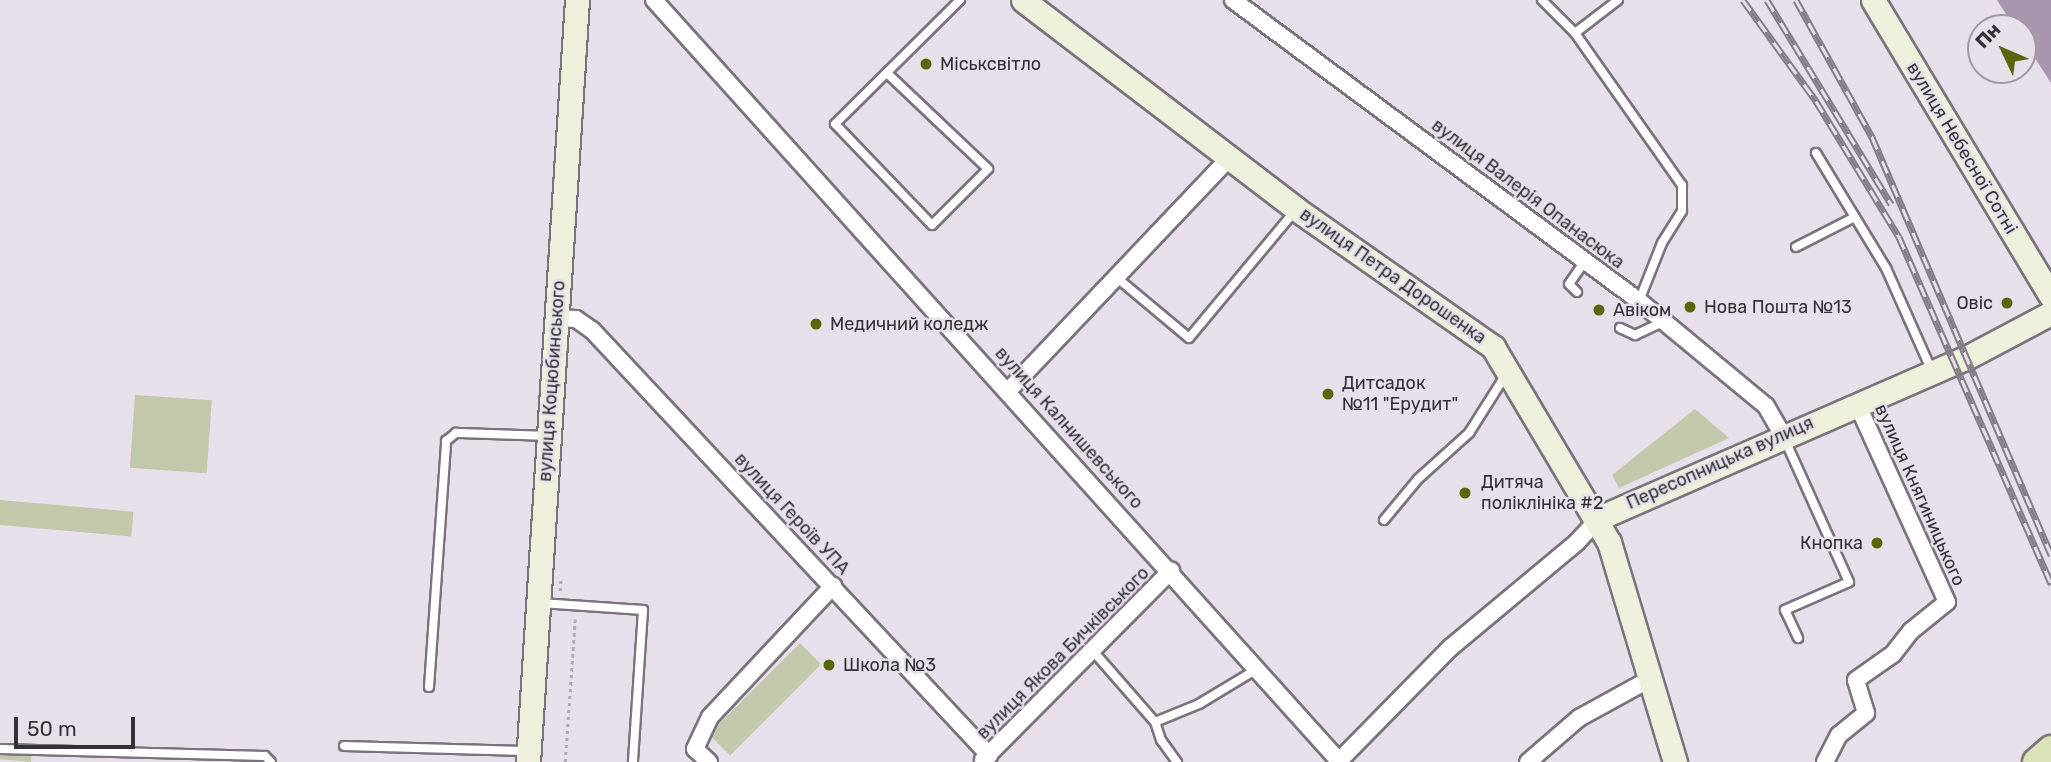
<!DOCTYPE html>
<meta charset="utf-8">
<style>
body{margin:0}
#map{position:relative;width:2051px;height:762px;overflow:hidden;background:#e7dfea;font-family:Rubik,sans-serif}
div>[style]{position:absolute}
.green>*{inset:0;background:#c2c9ab;transform-origin:0 0}
.water>*{inset:0;background:#a895ae}
.path>*{height:2.5px;margin-top:-1.25px;transform-origin:0;background:repeating-linear-gradient(90deg,#afa9b1 0 3.5px,transparent 0 7px)}
.roads{filter:drop-shadow(2px 0 #7a727c) drop-shadow(-2px 0 #7a727c) drop-shadow(0 2px #7a727c) drop-shadow(0 -2px #7a727c)}
.lane>*{height:8px;margin:-4px;padding:0 4px;transform-origin:4px;border-radius:4px;background:#fff}
.street>*{height:16px;margin:-8px;padding:0 8px;transform-origin:8px;border-radius:8px;background:#fff}
.secondary>*{height:23px;margin:-11.5px;padding:0 11.5px;transform-origin:11.5px;border-radius:11.5px;background:#edf1db}
.primary>*{height:26px;margin:-13px;padding:0 13px;transform-origin:13px;border-radius:13px;background:#dae3b8}
.rail>*{height:7px;margin-top:-3.5px;transform-origin:0;background:repeating-linear-gradient(90deg,#e7dfea 0 13px,#827d84 0 26px);box-sizing:border-box;border-block:2px solid #827d84}
.dots>*{width:19px;height:19px;translate:-50% -50%;box-sizing:border-box;border:4px solid #e7dfea;border-radius:50%}
span{translate:-50% -50%;white-space:nowrap;text-align:center;line-height:1.15;-webkit-text-stroke:5px #e7dfea;paint-order:stroke}
.poi-label{font-size:18px;color:#343135}
.left{translate:0 -50%;text-align:left}
.right{translate:-100% -50%;text-align:right}
.street-label{font-size:18px;color:#343135}
.north{position:absolute;left:1967px;top:14px;width:70px;height:70px;box-sizing:border-box;background:#e7dfea;border:2px solid #9f99a2;border-radius:50%;rotate:314deg;font-size:19px;font-weight:700;line-height:28px;text-align:center;color:#343135}
.north::after{content:'';display:block;margin:auto;width:24px;height:32px;background:#596509;clip-path:polygon(50% 0,100% 100%,50% 72%,0 100%)}
.scale{position:absolute;left:14px;top:717px;width:121px;height:32px;box-sizing:border-box;border:4px solid #343135;border-top:0;padding-left:9px;font-size:21px;line-height:24px;white-space:nowrap;color:#343135;-webkit-text-stroke:5px #e7dfea;paint-order:stroke}
</style>
<div id="map">
<div class="green">
<i style="left:135px;top:395px;width:77px;height:73px;rotate:4deg"></i>
<i style="clip-path:polygon(1695px 409px,1729px 438px,1619px 488px,1612px 475px)"></i>
<i style="left:0;top:500px;width:134px;height:25px;rotate:5deg"></i>
<i style="left:800px;top:643px;width:30px;height:129px;rotate:45deg"></i>
<i style="left:32px;top:750px;width:12px;height:32px;rotate:95deg"></i>
</div>
<div class="water">
<i style="clip-path:polygon(1997px 0,2051px 0,2051px 83px,2023px 40px,2023px 28px,2015px 28px)"></i>
</div>
<div class="path">
<i style="left:560px;top:591px;width:14px;rotate:-86deg"></i>
<i style="left:565px;top:762px;width:143px;rotate:-86deg"></i>
</div>
<div class="roads">
<div class="lane">
<i style="left:1542px;top:0;width:47px;rotate:45deg"></i>
<i style="left:1575px;top:33px;width:186px;rotate:54.9deg"></i>
<i style="left:1682px;top:185px;width:26px;rotate:90deg"></i>
<i style="left:1682px;top:211px;width:38px;rotate:122deg"></i>
<i style="left:1662px;top:243px;width:62px;rotate:111.6deg"></i>
<i style="left:1575px;top:33px;width:54px;rotate:-37.5deg"></i>
<i style="left:888px;top:74px;width:138px;rotate:43.5deg"></i>
<i style="left:988px;top:169px;width:79px;rotate:135deg"></i>
<i style="left:932px;top:225px;width:140px;rotate:-133.8deg"></i>
<i style="left:835px;top:124px;width:176px;rotate:-44.8deg"></i>
<i style="left:1816px;top:153px;width:135px;rotate:58.7deg"></i>
<i style="left:1886px;top:268px;width:111px;rotate:66deg"></i>
<i style="left:1796px;top:247px;width:66px;rotate:-27deg"></i>
<i style="left:1116px;top:277px;width:95px;rotate:39.9deg"></i>
<i style="left:1189px;top:338px;width:164px;rotate:-50.2deg"></i>
<i style="left:1577px;top:292px;width:11px;rotate:-135deg"></i>
<i style="left:1569px;top:284px;width:28px;rotate:-55deg"></i>
<i style="left:1620px;top:328px;width:17px;rotate:25deg"></i>
<i style="left:1635px;top:335px;width:31px;rotate:-25deg"></i>
<i style="left:1784px;top:438px;width:158px;rotate:65.7deg"></i>
<i style="left:1849px;top:582px;width:70px;rotate:156.4deg"></i>
<i style="left:1785px;top:610px;width:31px;rotate:65deg"></i>
<i style="left:1384px;top:520px;width:53px;rotate:-50.3deg"></i>
<i style="left:1418px;top:479px;width:69px;rotate:-42deg"></i>
<i style="left:1469px;top:433px;width:67px;rotate:-57.7deg"></i>
<i style="left:541px;top:603px;width:102px;rotate:3.9deg"></i>
<i style="left:643px;top:610px;width:152px;rotate:93.8deg"></i>
<i style="left:1093px;top:651px;width:94px;rotate:48.9deg"></i>
<i style="left:429px;top:687px;width:247px;rotate:-86deg"></i>
<i style="left:446px;top:441px;width:13px;rotate:-39deg"></i>
<i style="left:456px;top:433px;width:90px;rotate:1.9deg"></i>
<i style="left:344px;top:746px;width:182px;rotate:1.6deg"></i>
<i style="left:0;top:749px;width:265px;rotate:1.5deg"></i>
<i style="left:265px;top:756px;width:8px;rotate:45deg"></i>
<i style="left:1177px;top:762px;width:27px;rotate:-126deg"></i>
<i style="left:1161px;top:740px;width:19px;rotate:-108deg"></i>
<i style="left:1155px;top:722px;width:48px;rotate:-22.2deg"></i>
<i style="left:1199px;top:704px;width:68px;rotate:-31.1deg"></i>
</div>
<div class="street">
<i style="left:654px;top:0;width:1024px;rotate:48.01deg"></i>
<i style="left:1233px;top:0;width:505px;rotate:36.55deg"></i>
<i style="left:1639px;top:301px;width:165px;rotate:39.6deg"></i>
<i style="left:1766px;top:406px;width:34px;rotate:60deg"></i>
<i style="left:556px;top:318px;width:20px;rotate:3deg"></i>
<i style="left:576px;top:319px;width:19px;rotate:35deg"></i>
<i style="left:592px;top:330px;width:582px;rotate:46.95deg"></i>
<i style="left:1009px;top:390px;width:321px;rotate:-46.5deg"></i>
<i style="left:983px;top:760px;width:267px;rotate:-45.2deg"></i>
<i style="left:709px;top:762px;width:19px;rotate:-137deg"></i>
<i style="left:695px;top:749px;width:35px;rotate:-65deg"></i>
<i style="left:710px;top:717px;width:180px;rotate:-46.8deg"></i>
<i style="left:1338px;top:762px;width:160px;rotate:-45.5deg"></i>
<i style="left:1450px;top:648px;width:165px;rotate:-39.8deg"></i>
<i style="left:1577px;top:542px;width:33px;rotate:-47deg"></i>
<i style="left:1528px;top:762px;width:67px;rotate:-40.8deg"></i>
<i style="left:1579px;top:718px;width:81px;rotate:-28.8deg"></i>
<i style="left:1825px;top:762px;width:30px;rotate:-63deg"></i>
<i style="left:1839px;top:735px;width:35px;rotate:-39deg"></i>
<i style="left:1866px;top:713px;width:34px;rotate:-107deg"></i>
<i style="left:1856px;top:680px;width:45px;rotate:-35.1deg"></i>
<i style="left:1893px;top:654px;width:29px;rotate:-52deg"></i>
<i style="left:1911px;top:631px;width:46px;rotate:-38.9deg"></i>
<i style="left:1947px;top:602px;width:217px;rotate:-114.4deg"></i>
</div>
<div class="secondary">
<i style="left:1023px;top:0;width:344px;rotate:37.4deg"></i>
<i style="left:1296px;top:209px;width:241px;rotate:35deg"></i>
<i style="left:1493px;top:347px;width:227px;rotate:59.3deg"></i>
<i style="left:1609px;top:542px;width:230px;rotate:73.3deg"></i>
<i style="left:1873px;top:0;width:345px;rotate:59deg"></i>
<i style="left:1599px;top:518px;width:400px;rotate:-23.6deg"></i>
<i style="left:1966px;top:358px;width:96px;rotate:-27.9deg"></i>
<i style="left:528px;top:762px;width:764px;rotate:-86.32deg"></i>
</div>
<div class="primary">
<i style="left:2036px;top:762px;width:20px;rotate:-41deg"></i>
</div>
</div>
<div class="rail">
<i style="left:1743px;top:0;width:125px;rotate:54.1deg"></i>
<i style="left:1816px;top:101px;width:159px;rotate:58.6deg"></i>
<i style="left:1899px;top:237px;width:379px;rotate:66.3deg"></i>
<i style="left:1767px;top:0;width:239px;rotate:58.7deg"></i>
<i style="left:1796px;top:0;width:157px;rotate:61deg"></i>
<i style="left:1872px;top:137px;width:455px;rotate:66.8deg"></i>
</div>
<div class="dots">
<i style="left:926px;top:64px;background:#596509"></i>
<i style="left:2007px;top:303px;background:#596509"></i>
<i style="left:1690px;top:307px;background:#596509"></i>
<i style="left:1599px;top:310px;background:#596509"></i>
<i style="left:816px;top:324px;background:#596509"></i>
<i style="left:1328px;top:394px;background:#596509"></i>
<i style="left:1465px;top:493px;background:#596509"></i>
<i style="left:1877px;top:543px;background:#596509"></i>
<i style="left:829px;top:665px;background:#596509"></i>
</div>
<div class="poi-label">
<span class="left" style="left:940px;top:64px">Міськсвітло</span>
<span class="right" style="left:1993px;top:303px">Овіс</span>
<span class="left" style="left:1704px;top:307px">Нова Пошта №13</span>
<span class="left" style="left:1613px;top:310px">Авіком</span>
<span class="left" style="left:830px;top:324px">Медичний коледж</span>
<span class="left" style="left:1342px;top:394px">Дитсадок<br>№11 "Ерудит"</span>
<span class="left" style="left:1481px;top:493px">Дитяча<br>поліклініка #2</span>
<span class="right" style="left:1863px;top:543px">Кнопка</span>
<span class="left" style="left:843px;top:665px">Школа №3</span>
</div>
<div class="street-label">
<span style="left:1962px;top:148px;rotate:59deg">вулиця Небесної Сотні</span>
<span style="left:1528px;top:194px;rotate:37deg">вулиця Валерія Опанасюка</span>
<span style="left:1393px;top:276px;rotate:35deg">вулиця Петра Дорошенка</span>
<span style="left:552px;top:381px;rotate:-86deg">вулиця Коцюбинського</span>
<span style="left:1069px;top:428px;rotate:48deg">вулиця Калнишевського</span>
<span style="left:1720px;top:463px;rotate:-24deg">Пересопницька вулиця</span>
<span style="left:1920px;top:495px;rotate:66deg">вулиця Княгиницького</span>
<span style="left:792px;top:514px;rotate:47deg">вулиця Героїв УПА</span>
<span style="left:1063px;top:653px;rotate:-45deg">вулиця Якова Бичківського</span>
</div>
<div class="north">Пн</div>
<div class="scale">50 m</div>
</div>
